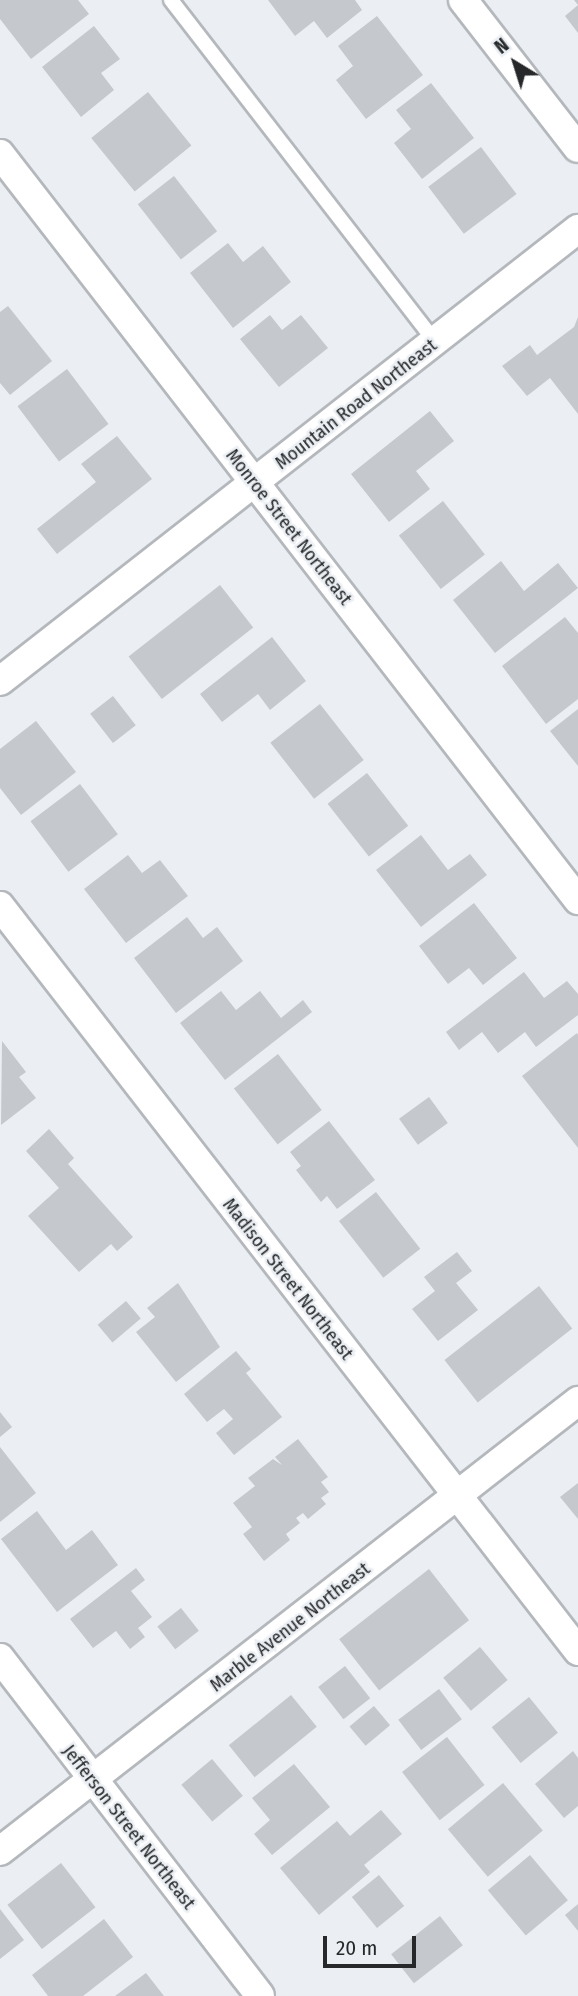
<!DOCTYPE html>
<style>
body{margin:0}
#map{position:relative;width:578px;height:1996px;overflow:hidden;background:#ebeff4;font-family:"Fira Sans Condensed",sans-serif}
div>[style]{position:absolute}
.building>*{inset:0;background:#c5c8cd;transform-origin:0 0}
.roads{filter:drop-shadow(2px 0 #b4b8bc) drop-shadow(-2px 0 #b4b8bc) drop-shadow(0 2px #b4b8bc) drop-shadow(0 -2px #b4b8bc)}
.lane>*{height:14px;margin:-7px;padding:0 7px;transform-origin:7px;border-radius:7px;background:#fff}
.street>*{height:28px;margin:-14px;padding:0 14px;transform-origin:14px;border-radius:14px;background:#fff}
span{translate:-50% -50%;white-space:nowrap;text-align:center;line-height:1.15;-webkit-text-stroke:5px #ebeff4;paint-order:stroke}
.street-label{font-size:19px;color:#262829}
.north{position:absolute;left:480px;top:28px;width:70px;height:70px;-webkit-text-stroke:5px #ebeff4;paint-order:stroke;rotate:322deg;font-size:19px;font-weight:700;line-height:28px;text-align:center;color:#262829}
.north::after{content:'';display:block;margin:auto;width:24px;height:32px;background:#262829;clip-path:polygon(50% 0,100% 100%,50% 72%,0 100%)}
.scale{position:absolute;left:323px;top:1936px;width:93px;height:32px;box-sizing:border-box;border:4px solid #262829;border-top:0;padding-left:9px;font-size:21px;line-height:24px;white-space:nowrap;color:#262829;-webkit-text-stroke:5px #ebeff4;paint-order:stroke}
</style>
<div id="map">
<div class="building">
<i style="clip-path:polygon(0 0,78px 0,89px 14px,31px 59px,0 19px)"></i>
<i style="clip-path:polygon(268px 0,355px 0,362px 10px,327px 38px,314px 21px,295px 36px)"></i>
<i style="clip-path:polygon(574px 0,578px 0,578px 33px,565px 16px,578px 5px)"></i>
<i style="clip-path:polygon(377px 16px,423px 75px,366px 119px,336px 80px,353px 66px,338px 46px)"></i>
<i style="clip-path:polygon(94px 26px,120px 59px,101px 73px,114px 90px,81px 117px,42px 67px)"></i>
<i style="clip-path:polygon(431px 83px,474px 138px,422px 179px,394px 143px,411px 129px,396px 110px)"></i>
<i style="left:148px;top:92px;width:69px;height:73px;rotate:51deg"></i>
<i style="left:481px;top:147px;width:59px;height:66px;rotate:53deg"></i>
<i style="left:174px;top:176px;width:70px;height:46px;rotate:52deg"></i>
<i style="clip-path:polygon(228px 243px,243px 262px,263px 246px,291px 282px,233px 328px,190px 273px)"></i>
<i style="clip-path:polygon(8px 306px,52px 361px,10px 395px,0 383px,0 312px)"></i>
<i style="clip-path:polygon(270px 315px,282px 330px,301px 315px,328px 348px,279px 387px,240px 339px)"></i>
<i style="clip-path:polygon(578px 317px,578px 414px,550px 378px,527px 396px,502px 366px,530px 345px,537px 355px,574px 327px)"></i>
<i style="left:67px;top:369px;width:69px;height:62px;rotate:53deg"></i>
<i style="clip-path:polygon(430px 411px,454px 441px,416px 471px,430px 489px,389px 522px,351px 474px)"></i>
<i style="clip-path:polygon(117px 436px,152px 479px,57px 554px,37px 529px,96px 482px,81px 464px)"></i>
<i style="left:443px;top:501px;width:68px;height:56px;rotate:52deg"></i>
<i style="clip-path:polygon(501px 561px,524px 591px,558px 563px,578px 588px,495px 653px,453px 600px)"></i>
<i style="left:220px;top:585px;width:54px;height:116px;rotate:52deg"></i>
<i style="clip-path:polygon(565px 617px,578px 633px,578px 699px,546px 724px,502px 666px)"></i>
<i style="clip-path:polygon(272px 637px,306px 681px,270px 710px,258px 694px,222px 722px,200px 694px)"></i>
<i style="left:113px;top:696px;width:37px;height:29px;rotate:52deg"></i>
<i style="left:320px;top:704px;width:71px;height:63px;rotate:52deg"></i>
<i style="clip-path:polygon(578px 709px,578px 766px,550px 731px)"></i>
<i style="clip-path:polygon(36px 721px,76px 772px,21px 815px,0 788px,0 749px)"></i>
<i style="left:367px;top:773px;width:67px;height:50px;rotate:52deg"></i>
<i style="left:80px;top:784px;width:63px;height:62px;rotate:53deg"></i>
<i style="clip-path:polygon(421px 835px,448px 870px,470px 854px,487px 875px,421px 927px,376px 870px)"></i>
<i style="clip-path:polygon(128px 855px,142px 873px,160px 860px,188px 896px,126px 943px,84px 889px)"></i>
<i style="clip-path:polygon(474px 903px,517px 958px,483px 985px,469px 968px,448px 984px,419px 946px)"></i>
<i style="clip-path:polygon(187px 917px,203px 938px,217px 927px,243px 961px,176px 1013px,134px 958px)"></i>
<i style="clip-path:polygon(524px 972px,544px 998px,567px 981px,578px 994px,578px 1015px,536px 1047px,525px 1032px,498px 1053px,482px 1032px,459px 1050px,446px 1032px)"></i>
<i style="clip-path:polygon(221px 991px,236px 1010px,260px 991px,281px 1018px,303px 1000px,312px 1012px,225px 1080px,180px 1023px)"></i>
<i style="clip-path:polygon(577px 1033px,578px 1035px,578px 1148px,522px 1076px)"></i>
<i style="clip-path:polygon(2px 1041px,26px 1072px,19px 1077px,36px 1098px,1px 1125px)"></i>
<i style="left:278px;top:1054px;width:71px;height:56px;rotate:52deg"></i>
<i style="left:429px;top:1097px;width:32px;height:37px;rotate:54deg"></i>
<i style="clip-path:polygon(329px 1121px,375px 1180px,337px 1209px,327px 1196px,321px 1202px,296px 1170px,301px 1166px,290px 1152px)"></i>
<i style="clip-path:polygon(49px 1129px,74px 1158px,68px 1164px,133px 1237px,117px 1251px,111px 1244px,79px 1272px,28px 1216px,59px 1188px,26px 1151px)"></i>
<i style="left:376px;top:1192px;width:72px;height:47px;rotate:52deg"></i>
<i style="clip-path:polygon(457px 1252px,472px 1271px,456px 1283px,478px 1310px,438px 1341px,412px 1309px,435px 1291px,424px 1277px)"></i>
<i style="clip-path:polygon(178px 1283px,220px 1347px,176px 1382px,136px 1332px,155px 1317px,147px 1308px)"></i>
<i style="left:539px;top:1286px;width:54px;height:120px;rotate:52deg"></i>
<i style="left:126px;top:1301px;width:23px;height:37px;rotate:50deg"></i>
<i style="clip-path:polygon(236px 1351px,251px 1369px,246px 1373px,282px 1417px,234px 1455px,216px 1433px,233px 1419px,224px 1409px,207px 1422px,184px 1394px)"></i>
<i style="clip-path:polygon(0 1412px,12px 1427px,0 1437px)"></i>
<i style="clip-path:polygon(298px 1439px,328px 1477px,321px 1482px,329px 1492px,321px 1498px,326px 1504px,308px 1519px,303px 1513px,296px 1518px,300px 1523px,286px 1534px,290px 1540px,264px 1561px,243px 1534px,252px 1527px,233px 1503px,255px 1486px,248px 1478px,273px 1459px,282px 1465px,275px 1457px)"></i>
<i style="clip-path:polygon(0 1447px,36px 1493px,0 1522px)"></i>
<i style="clip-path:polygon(578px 1483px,578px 1519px,560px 1497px)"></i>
<i style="clip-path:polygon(37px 1511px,66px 1550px,92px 1530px,118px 1565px,57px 1612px,1px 1539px)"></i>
<i style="clip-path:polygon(136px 1568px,145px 1580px,131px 1591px,152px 1617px,138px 1628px,145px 1637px,130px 1649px,116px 1631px,93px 1648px,70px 1619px)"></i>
<i style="left:429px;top:1569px;width:65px;height:114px;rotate:52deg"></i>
<i style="left:181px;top:1608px;width:29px;height:30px;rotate:52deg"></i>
<i style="left:480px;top:1647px;width:43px;height:48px;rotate:50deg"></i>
<i style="left:345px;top:1666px;width:41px;height:34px;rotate:52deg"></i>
<i style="left:439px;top:1689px;width:38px;height:51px;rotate:53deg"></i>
<i style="left:291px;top:1695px;width:41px;height:80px;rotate:51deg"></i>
<i style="left:529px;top:1697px;width:46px;height:48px;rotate:51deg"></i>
<i style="left:374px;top:1706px;width:25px;height:32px;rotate:50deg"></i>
<i style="left:447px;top:1737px;width:61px;height:57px;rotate:52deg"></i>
<i style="clip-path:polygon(573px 1751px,578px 1758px,578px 1806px,564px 1818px,535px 1784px)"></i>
<i style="left:212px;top:1759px;width:48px;height:40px;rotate:50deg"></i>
<i style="clip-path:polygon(294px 1764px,330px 1807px,272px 1855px,254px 1834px,270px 1820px,252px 1798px)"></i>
<i style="left:503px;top:1783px;width:62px;height:72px;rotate:50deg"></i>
<i style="clip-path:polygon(381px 1810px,402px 1834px,364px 1865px,370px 1872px,319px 1915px,280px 1868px,337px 1821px,350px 1836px)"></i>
<i style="left:530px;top:1855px;width:59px;height:55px;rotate:50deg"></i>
<i style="left:61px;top:1863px;width:56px;height:68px;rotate:52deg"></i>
<i style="left:379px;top:1875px;width:40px;height:35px;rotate:51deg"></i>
<i style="clip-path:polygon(578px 1904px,578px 1931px,565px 1915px)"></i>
<i style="clip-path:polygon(0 1909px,24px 1940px,0 1959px)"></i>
<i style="left:440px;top:1916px;width:37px;height:62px;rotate:52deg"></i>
<i style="clip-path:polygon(104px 1919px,133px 1957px,83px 1996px,48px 1996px,32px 1975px)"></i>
<i style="clip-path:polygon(146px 1973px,164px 1996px,115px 1996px)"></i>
</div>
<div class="roads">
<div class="lane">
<i style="left:171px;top:0;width:431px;rotate:52.3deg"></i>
</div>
<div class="street">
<i style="left:463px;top:0;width:187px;rotate:52.2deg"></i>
<i style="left:0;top:154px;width:944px;rotate:52.23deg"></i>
<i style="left:0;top:681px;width:734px;rotate:-38.03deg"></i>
<i style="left:0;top:906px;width:943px;rotate:52.19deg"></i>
<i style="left:0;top:1658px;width:426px;rotate:52.4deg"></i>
<i style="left:0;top:1851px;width:733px;rotate:-37.9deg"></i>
</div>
</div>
<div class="street-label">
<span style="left:356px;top:404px;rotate:-38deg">Mountain Road Northeast</span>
<span style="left:289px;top:527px;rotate:52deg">Monroe Street Northeast</span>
<span style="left:288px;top:1279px;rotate:52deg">Madison Street Northeast</span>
<span style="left:290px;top:1627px;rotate:-38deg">Marble Avenue Northeast</span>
<span style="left:129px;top:1827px;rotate:52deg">Jefferson Street Northeast</span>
</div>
<div class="north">N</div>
<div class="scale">20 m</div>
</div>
